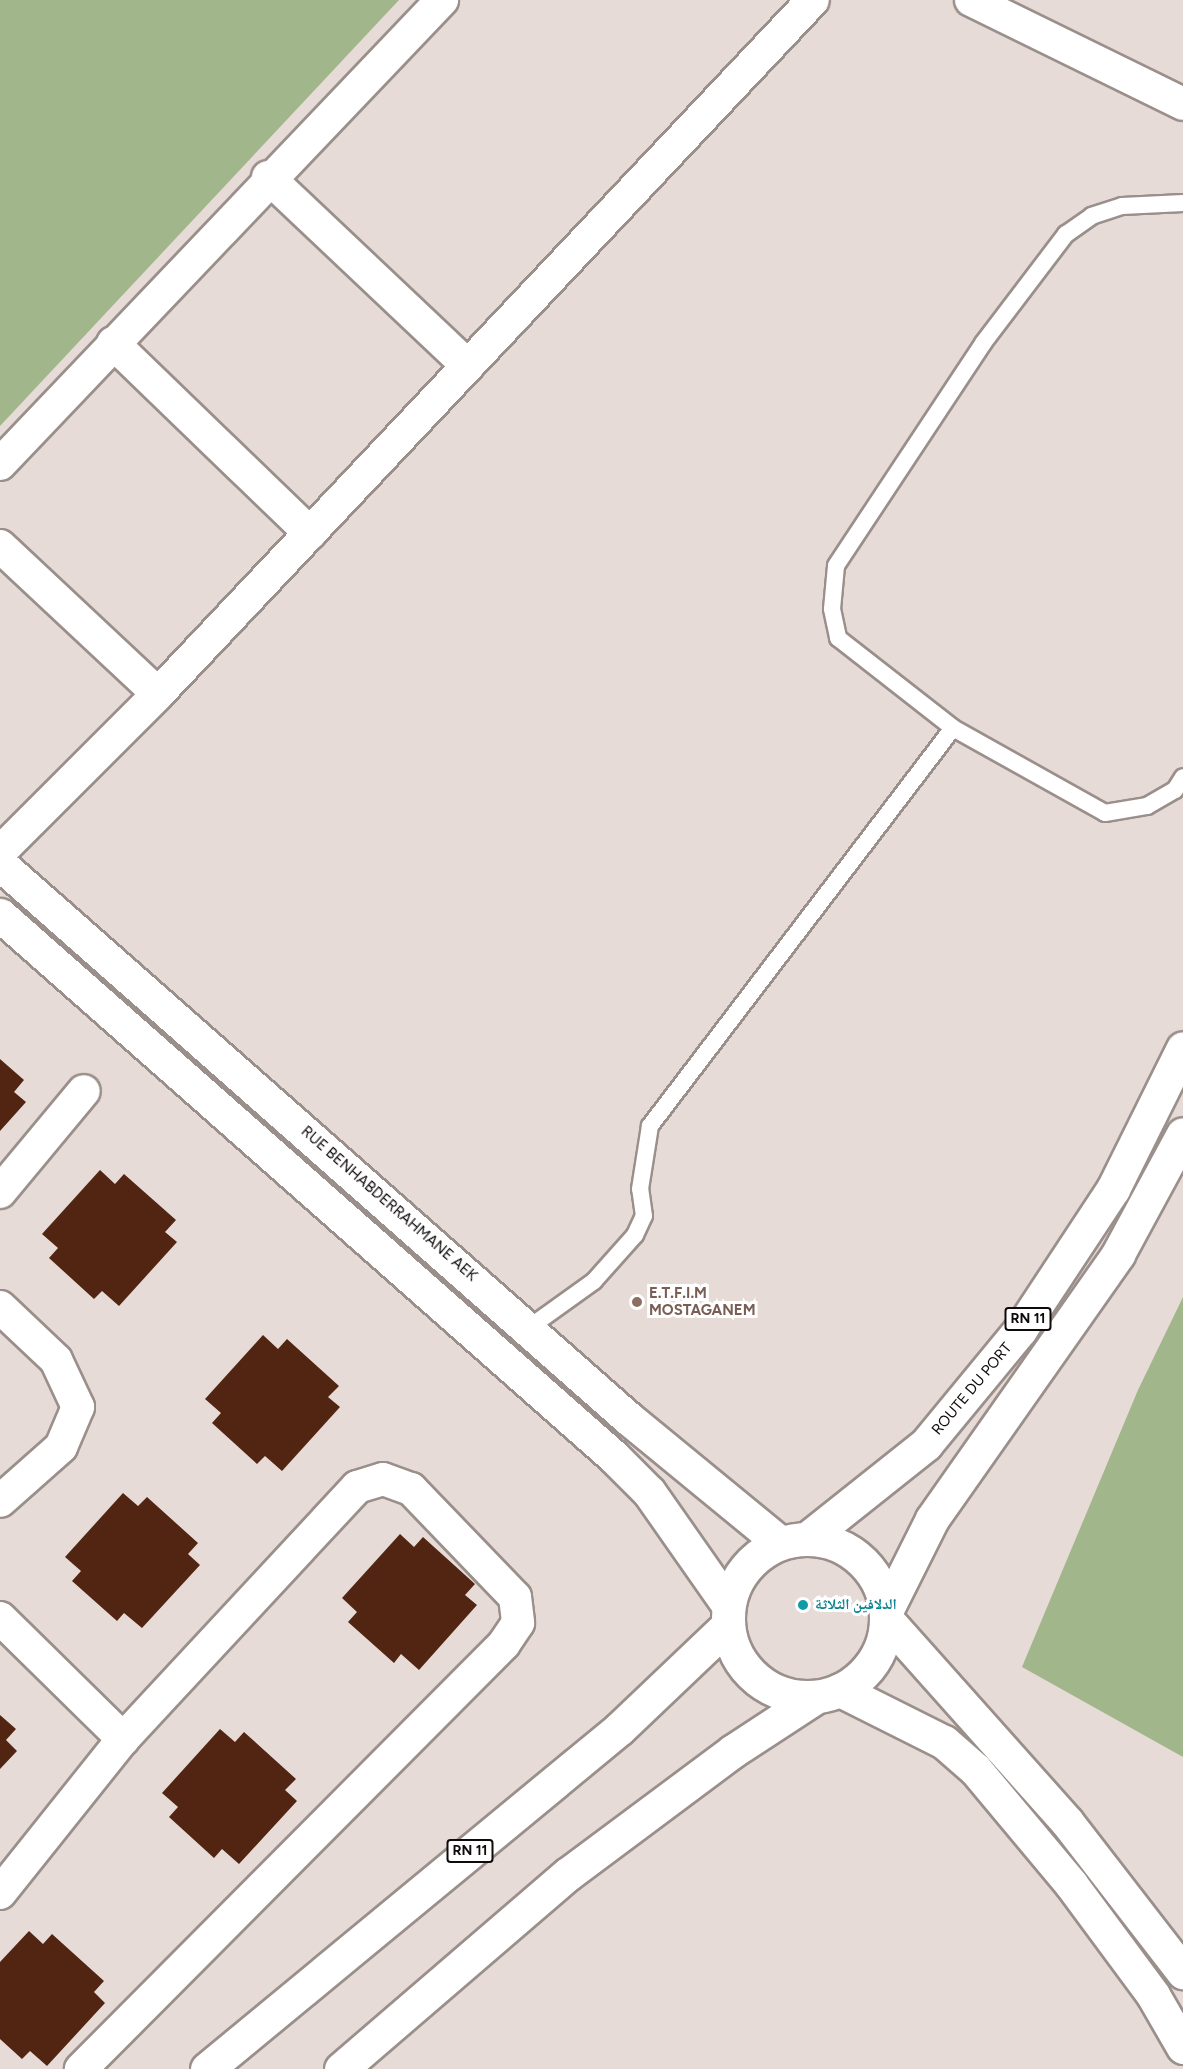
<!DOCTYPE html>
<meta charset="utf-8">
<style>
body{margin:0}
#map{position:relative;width:1183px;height:2069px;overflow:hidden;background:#e7dbd7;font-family:Figtree,"Noto Naskh Arabic",sans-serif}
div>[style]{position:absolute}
.green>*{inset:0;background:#a1b68a}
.building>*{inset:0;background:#512512}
.roads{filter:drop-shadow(2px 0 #9a8f8b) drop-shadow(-2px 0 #9a8f8b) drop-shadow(0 2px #9a8f8b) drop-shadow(0 -2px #9a8f8b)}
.lane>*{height:16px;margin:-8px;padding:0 8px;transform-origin:8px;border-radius:8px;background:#fff}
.street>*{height:32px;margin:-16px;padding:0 16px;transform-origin:16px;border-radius:16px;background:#fff}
.secondary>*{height:33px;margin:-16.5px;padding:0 16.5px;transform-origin:16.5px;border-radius:16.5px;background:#fff}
.primary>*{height:33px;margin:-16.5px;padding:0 16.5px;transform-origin:16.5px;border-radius:16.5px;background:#fff}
.highway>*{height:33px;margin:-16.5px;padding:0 16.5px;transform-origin:16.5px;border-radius:16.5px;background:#fff}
.highway>.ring{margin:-16.5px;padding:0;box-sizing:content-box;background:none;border:33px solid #fff;border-radius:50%}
.dots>*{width:16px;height:16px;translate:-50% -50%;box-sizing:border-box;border:3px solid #fff;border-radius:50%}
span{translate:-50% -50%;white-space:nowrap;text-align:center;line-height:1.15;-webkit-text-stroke:6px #fff;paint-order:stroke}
.shield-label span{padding:2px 4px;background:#fff;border:2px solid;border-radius:4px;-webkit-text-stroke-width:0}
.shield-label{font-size:14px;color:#0f0b0a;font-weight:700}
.street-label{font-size:15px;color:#0f0b0a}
.education-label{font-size:15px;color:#785e54;font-weight:700}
.left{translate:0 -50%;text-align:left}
.culture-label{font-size:15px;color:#0d838f;font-weight:700}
</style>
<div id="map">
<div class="green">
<i style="clip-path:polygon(0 0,399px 0,0 426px)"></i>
<i style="clip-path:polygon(1183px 1297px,1183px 1757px,1022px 1667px,1138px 1390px)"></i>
</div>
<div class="building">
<i style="clip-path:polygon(0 1059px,24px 1080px,14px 1092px,26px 1102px,0 1131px)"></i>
<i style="clip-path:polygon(100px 1170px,115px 1184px,124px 1174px,176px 1220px,165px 1232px,177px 1242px,119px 1306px,102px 1291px,94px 1299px,49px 1258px,58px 1248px,42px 1234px)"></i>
<i style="clip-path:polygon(263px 1335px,278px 1349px,287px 1339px,339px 1386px,328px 1397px,340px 1407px,282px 1471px,265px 1456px,257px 1464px,212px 1423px,221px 1413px,205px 1399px)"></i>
<i style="clip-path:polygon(123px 1493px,138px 1506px,147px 1497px,198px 1543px,188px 1554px,200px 1565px,142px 1628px,124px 1613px,117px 1621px,72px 1581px,81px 1571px,65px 1557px)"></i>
<i style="clip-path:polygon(400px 1534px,414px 1547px,423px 1537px,475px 1584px,465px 1595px,477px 1605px,419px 1670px,401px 1654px,394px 1663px,348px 1622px,357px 1612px,342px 1598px)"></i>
<i style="clip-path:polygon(0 1715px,16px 1729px,6px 1740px,17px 1751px,0 1769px)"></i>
<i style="clip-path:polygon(220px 1729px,235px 1742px,244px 1732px,296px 1779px,285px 1790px,297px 1801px,239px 1864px,222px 1849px,214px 1858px,169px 1817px,178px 1807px,162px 1793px)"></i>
<i style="clip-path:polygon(29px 1931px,43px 1944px,52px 1934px,104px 1981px,94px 1992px,105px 2003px,47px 2066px,30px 2051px,22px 2059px,0 2039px,0 1962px)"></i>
</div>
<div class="roads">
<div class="lane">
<i style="left:1183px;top:203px;width:61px;rotate:177.2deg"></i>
<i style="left:1122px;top:206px;width:32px;rotate:162deg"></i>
<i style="left:1092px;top:216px;width:32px;rotate:145deg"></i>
<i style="left:1066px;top:234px;width:136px;rotate:127.2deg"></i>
<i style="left:984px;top:342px;width:268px;rotate:123.5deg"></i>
<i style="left:836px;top:566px;width:43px;rotate:95.3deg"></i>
<i style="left:832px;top:609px;width:30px;rotate:78deg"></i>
<i style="left:838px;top:638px;width:146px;rotate:38deg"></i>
<i style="left:953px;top:728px;width:174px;rotate:29.2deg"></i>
<i style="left:1105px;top:813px;width:43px;rotate:-9.5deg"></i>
<i style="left:1147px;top:806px;width:32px;rotate:-30deg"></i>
<i style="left:1175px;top:790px;width:15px;rotate:-58deg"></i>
<i style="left:530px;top:1327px;width:79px;rotate:-35.7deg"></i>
<i style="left:594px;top:1281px;width:62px;rotate:-48.3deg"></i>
<i style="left:635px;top:1235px;width:21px;rotate:-65deg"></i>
<i style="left:644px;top:1216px;width:27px;rotate:-98deg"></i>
<i style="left:640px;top:1189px;width:64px;rotate:-81deg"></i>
<i style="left:650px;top:1126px;width:500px;rotate:-52.72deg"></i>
</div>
<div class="street">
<i style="left:971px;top:0;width:236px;rotate:26.1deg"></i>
<i style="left:268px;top:177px;width:275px;rotate:43.4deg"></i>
<i style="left:113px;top:343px;width:274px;rotate:44deg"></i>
<i style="left:0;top:464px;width:641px;rotate:-46.39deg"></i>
<i style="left:0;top:546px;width:216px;rotate:43.1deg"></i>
<i style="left:0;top:852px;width:223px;rotate:-45deg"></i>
<i style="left:158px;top:694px;width:954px;rotate:-46.66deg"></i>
<i style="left:0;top:1192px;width:131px;rotate:-50.3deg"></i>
<i style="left:0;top:1307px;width:77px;rotate:43.4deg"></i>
<i style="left:56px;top:1360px;width:52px;rotate:64.9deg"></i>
<i style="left:78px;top:1407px;width:43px;rotate:113deg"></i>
<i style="left:61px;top:1447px;width:81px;rotate:138.5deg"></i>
<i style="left:0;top:1618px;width:173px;rotate:44.5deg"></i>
<i style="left:0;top:1893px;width:197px;rotate:-51.4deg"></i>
<i style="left:123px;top:1739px;width:344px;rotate:-47.1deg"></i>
<i style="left:357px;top:1487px;width:27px;rotate:-17deg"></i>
<i style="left:383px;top:1479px;width:30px;rotate:20deg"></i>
<i style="left:411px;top:1489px;width:150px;rotate:46.1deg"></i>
<i style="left:515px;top:1597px;width:26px;rotate:83deg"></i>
<i style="left:518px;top:1623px;width:25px;rotate:124deg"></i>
<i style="left:504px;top:1644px;width:600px;rotate:134.86deg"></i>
</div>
<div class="secondary">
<i style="left:0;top:864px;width:837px;rotate:41.42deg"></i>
<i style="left:628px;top:1418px;width:197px;rotate:39.4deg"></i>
<i style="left:0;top:915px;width:818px;rotate:41.43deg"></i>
<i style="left:613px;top:1456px;width:51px;rotate:45deg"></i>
<i style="left:649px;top:1492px;width:138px;rotate:55deg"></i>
<i style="left:887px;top:1620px;width:271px;rotate:48.3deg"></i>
<i style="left:1067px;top:1822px;width:190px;rotate:52.3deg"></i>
<i style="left:840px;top:1690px;width:116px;rotate:26.6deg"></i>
<i style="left:944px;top:1742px;width:41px;rotate:41.1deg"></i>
<i style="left:975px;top:1769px;width:150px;rotate:50.1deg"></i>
<i style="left:1071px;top:1884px;width:138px;rotate:53.5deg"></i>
<i style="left:1153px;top:1995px;width:60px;rotate:60deg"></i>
</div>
<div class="primary">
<i style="left:808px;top:1538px;width:151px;rotate:-38.5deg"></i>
<i style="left:926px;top:1444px;width:148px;rotate:-50.5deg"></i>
<i style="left:1020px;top:1330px;width:169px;rotate:-56.6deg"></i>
<i style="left:1113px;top:1189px;width:157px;rotate:-63.6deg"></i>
<i style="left:887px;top:1609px;width:101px;rotate:-63.4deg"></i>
<i style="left:932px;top:1519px;width:324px;rotate:-54.9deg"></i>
<i style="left:1118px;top:1254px;width:136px;rotate:-61.6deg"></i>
</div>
<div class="highway">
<i class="ring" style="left:728px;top:1539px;width:125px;height:125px"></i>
<i style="left:207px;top:2069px;width:534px;rotate:-39.53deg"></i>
<i style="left:619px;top:1729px;width:149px;rotate:-43.6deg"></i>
<i style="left:341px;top:2069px;width:299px;rotate:-40.7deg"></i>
<i style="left:568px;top:1874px;width:206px;rotate:-36.7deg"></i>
<i style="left:733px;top:1751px;width:97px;rotate:-33.2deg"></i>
</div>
</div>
<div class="dots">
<i style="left:637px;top:1302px;background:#8d6e63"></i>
<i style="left:803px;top:1605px;background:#0f9aa8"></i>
</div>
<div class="shield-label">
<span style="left:1028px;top:1319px">RN 11</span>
<span style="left:470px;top:1851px">RN 11</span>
</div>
<div class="street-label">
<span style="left:389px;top:1204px;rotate:41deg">RUE BENHABDERRAHMANE AEK</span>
<span style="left:972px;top:1389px;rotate:-50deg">ROUTE DU PORT</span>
</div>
<div class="education-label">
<span class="left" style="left:649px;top:1302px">E.T.F.I.M<br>MOSTAGANEM</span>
</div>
<div class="culture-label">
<span class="left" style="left:815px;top:1605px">الدلافين الثلاثة</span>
</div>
</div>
